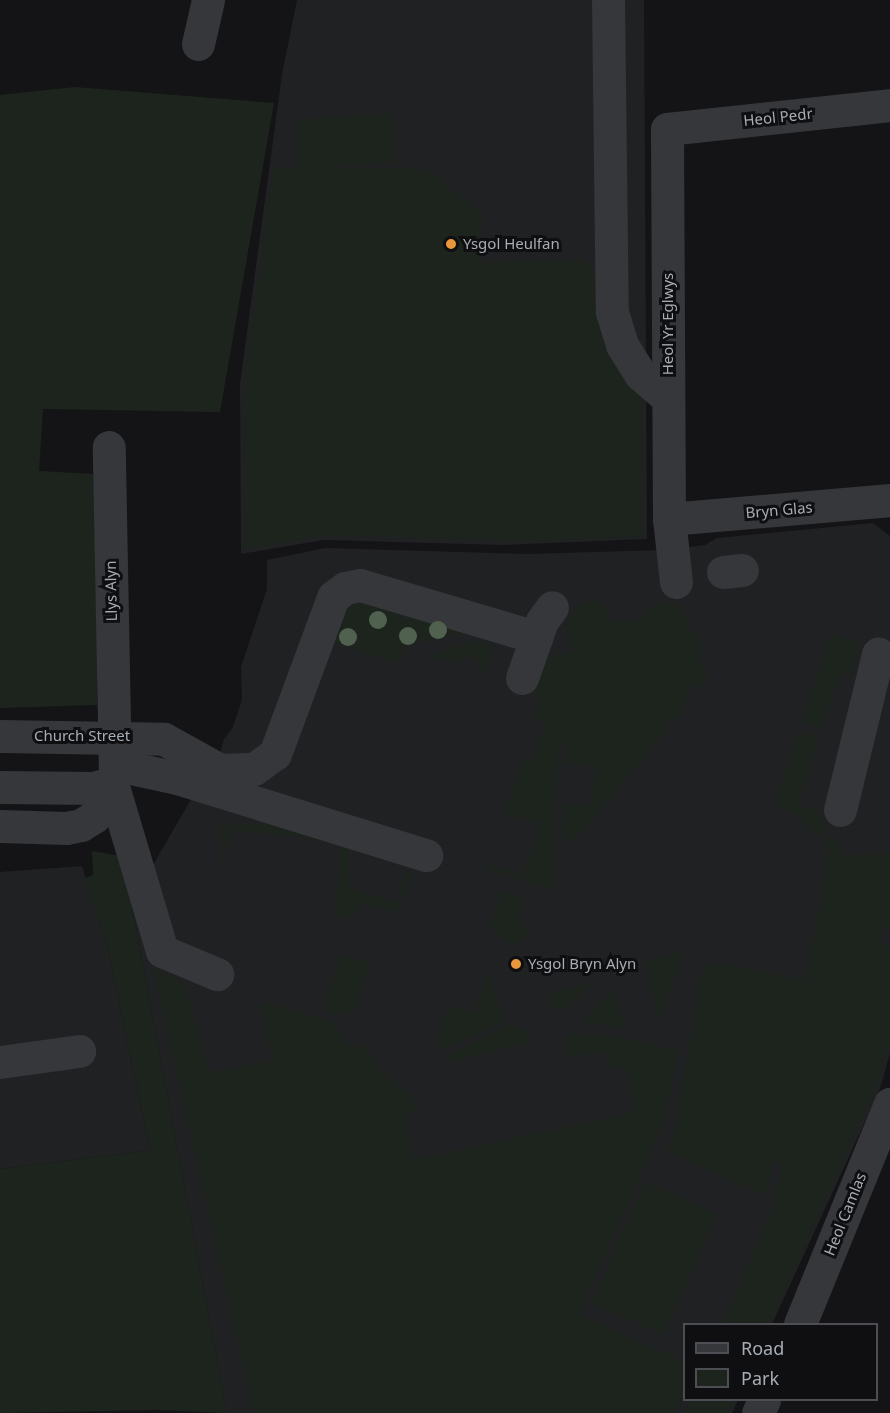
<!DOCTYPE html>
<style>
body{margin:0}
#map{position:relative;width:890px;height:1413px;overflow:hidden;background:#141416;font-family:"Noto Sans",sans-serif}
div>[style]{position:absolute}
.built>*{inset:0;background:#202123}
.green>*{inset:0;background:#1d241d;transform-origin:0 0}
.minor>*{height:33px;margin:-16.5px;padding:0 16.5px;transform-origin:16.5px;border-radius:16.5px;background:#35373b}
.trees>*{width:18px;height:18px;margin:-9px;border-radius:50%;background:#506150}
.dots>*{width:16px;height:16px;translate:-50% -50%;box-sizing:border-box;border:3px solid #0f0f11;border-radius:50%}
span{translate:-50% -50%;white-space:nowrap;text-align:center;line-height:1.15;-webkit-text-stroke:6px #0f0f11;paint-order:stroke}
.street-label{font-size:15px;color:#a7adb5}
.poi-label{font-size:15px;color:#a7adb5}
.left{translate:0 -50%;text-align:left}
.legend{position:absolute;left:683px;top:1323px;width:195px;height:78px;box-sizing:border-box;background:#0f0f11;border:2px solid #4c4e53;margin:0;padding:8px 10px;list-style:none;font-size:18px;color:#a7adb5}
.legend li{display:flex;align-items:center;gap:12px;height:30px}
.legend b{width:30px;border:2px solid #4c4e53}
</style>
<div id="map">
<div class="built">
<i style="clip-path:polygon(297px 0,644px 0,647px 539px,504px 545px,324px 540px,241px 554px,240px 384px,282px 74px)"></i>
<i style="clip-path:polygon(873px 523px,890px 536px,890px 1053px,880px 1089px,772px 1324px,684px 1324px,684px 1400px,738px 1400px,732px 1413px,227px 1413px,126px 875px,153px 865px,190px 801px,213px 778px,224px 739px,233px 727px,242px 699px,241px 667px,267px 589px,267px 560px,325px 548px,528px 554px,661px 550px,705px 545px,717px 538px)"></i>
<i style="clip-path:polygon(82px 866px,109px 954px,150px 1150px,0 1169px,0 872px)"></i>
</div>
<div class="green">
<i style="clip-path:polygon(75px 87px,274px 103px,220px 412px,43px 409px,39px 471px,93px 474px,98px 557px,97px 705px,0 708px,0 95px)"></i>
<i style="left:392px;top:113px;width:49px;height:95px;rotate:86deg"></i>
<i style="clip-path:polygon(274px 167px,426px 169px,483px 214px,480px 263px,579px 260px,593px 267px,600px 337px,641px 389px,642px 536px,540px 541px,324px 535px,245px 549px,244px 388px)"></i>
<i style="clip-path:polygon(368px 600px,459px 626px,456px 634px,406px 645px,399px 663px,327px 639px,340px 611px)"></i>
<i style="clip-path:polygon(599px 601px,606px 607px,610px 622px,635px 621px,652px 606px,666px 602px,678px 604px,686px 617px,686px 630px,697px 634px,701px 643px,700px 666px,709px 669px,702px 688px,691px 684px,681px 714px,669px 720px,665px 732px,573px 842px,562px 837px,564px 803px,593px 805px,595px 766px,569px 764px,565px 769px,567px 745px,558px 745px,553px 873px,557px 891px,486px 868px,487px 864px,523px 875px,540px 824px,505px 813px,523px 757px,533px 760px,545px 722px,534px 718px,541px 697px,529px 693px,533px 674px,538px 657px,574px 652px,567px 632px,568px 617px,583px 602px)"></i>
<i style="clip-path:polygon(831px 634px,860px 644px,850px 676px,840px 673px,822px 729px,802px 722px)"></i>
<i style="clip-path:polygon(474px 640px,488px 645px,494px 654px,485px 671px,478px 670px,481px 661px,464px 655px,460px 664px,426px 657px)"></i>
<i style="clip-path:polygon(799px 732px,819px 738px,798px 803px,815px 811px,826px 827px,819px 834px,794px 813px,775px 805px)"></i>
<i style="clip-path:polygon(268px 823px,352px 840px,390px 856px,393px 861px,387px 863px,366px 855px,351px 844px,348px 866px,351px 888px,396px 903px,407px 870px,411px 872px,399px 909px,393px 912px,359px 902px,352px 920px,335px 915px,341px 842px,229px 829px,222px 877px,221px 825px)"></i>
<i style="clip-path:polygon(832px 835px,843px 855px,890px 854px,890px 930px,882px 928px,877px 944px,890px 947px,890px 1040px,876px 1088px,769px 1324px,723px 1324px,773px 1208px,781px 1164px,773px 1162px,767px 1195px,661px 1149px,669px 1149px,672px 1145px,703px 966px,718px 964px,806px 980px,830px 848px,824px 840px)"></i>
<i style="clip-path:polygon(92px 851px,120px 856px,126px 875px,227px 1413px,157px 1410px,0 1413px,0 1169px,150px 1150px,109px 954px,85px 878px,93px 875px)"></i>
<i style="clip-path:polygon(502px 890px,524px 897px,518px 920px,524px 922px,527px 931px,523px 942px,511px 943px,495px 934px,491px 924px)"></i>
<i style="clip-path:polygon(684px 952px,659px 1020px,646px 961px)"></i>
<i style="clip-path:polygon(342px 954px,370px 963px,354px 1013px,334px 1015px,323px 1010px)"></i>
<i style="clip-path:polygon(153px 968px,185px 985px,209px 1072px,273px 1061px,261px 1005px,269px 1003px,331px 1022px,345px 1036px,344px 1042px,365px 1048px,385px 1075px,412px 1096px,416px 1112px,403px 1115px,414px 1160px,635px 1112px,625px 1065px,609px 1069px,604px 1050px,566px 1058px,563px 1044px,572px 1034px,621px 1037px,678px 1051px,664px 1122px,578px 1314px,684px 1361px,684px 1391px,675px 1413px,254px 1413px)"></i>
<i style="clip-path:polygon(487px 972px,503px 1016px,497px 1026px,445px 1048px,436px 1045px,448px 1005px,474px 1013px)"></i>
<i style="clip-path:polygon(592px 983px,566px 1010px,551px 1007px,549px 993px)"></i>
<i style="clip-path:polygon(617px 993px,624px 1029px,584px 1022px,609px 994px)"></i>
<i style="clip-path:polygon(510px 1025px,523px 1029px,533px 1042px,450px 1062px,442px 1059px)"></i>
<i style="left:645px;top:1182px;width:79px;height:132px;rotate:24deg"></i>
<i style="clip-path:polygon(690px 1400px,735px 1400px,729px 1413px,684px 1413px)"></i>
</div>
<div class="minor">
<i style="left:608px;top:0;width:312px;rotate:89.3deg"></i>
<i style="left:612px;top:312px;width:34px;rotate:73deg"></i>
<i style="left:622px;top:345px;width:34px;rotate:58deg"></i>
<i style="left:640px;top:374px;width:37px;rotate:41deg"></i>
<i style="left:198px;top:44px;width:45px;rotate:-77.2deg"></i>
<i style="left:669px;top:519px;width:222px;rotate:-4.9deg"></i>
<i style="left:723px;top:572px;width:19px;rotate:-6deg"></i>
<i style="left:676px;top:582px;width:63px;rotate:-96.3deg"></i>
<i style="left:669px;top:519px;width:390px;rotate:-90.3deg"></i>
<i style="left:667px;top:129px;width:224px;rotate:-6.1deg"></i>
<i style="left:522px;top:678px;width:60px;rotate:-70.7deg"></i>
<i style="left:542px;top:621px;width:17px;rotate:-54deg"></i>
<i style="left:0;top:736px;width:164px;rotate:1deg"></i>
<i style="left:164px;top:739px;width:64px;rotate:29deg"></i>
<i style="left:220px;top:770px;width:34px;rotate:-2deg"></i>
<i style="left:254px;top:769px;width:26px;rotate:-36deg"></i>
<i style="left:275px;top:754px;width:167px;rotate:-69.7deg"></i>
<i style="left:333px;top:597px;width:15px;rotate:-37deg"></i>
<i style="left:345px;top:588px;width:15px;rotate:-11deg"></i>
<i style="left:360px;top:585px;width:184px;rotate:16.5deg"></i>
<i style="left:117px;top:765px;width:61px;rotate:12.2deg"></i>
<i style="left:177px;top:778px;width:261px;rotate:17.2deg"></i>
<i style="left:112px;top:783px;width:175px;rotate:73.4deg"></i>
<i style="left:162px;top:951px;width:60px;rotate:22.7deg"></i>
<i style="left:0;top:787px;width:93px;rotate:0.6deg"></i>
<i style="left:93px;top:788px;width:20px;rotate:-15deg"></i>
<i style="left:112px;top:783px;width:9px;rotate:-72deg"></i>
<i style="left:115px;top:774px;width:327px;rotate:-91.1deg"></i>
<i style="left:840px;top:810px;width:161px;rotate:-76.3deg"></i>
<i style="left:0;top:826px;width:66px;rotate:1.7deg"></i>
<i style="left:66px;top:828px;width:15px;rotate:-11deg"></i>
<i style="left:81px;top:825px;width:15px;rotate:-32deg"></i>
<i style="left:94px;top:817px;width:38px;rotate:-62deg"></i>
<i style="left:0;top:1062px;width:80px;rotate:-7.9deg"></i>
<i style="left:800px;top:1324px;width:238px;rotate:-67.8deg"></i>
<i style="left:758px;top:1413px;width:14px;rotate:-65deg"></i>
</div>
<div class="trees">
<i style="left:378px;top:620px"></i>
<i style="left:438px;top:630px"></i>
<i style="left:408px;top:636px"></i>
<i style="left:348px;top:637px"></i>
</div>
<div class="dots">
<i style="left:451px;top:244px;background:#e8983a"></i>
<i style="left:516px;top:964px;background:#e8983a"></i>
</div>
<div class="street-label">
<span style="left:778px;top:117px;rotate:-6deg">Heol Pedr</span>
<span style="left:668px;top:324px;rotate:-90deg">Heol Yr Eglwys</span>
<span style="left:779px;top:510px;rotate:-5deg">Bryn Glas</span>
<span style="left:111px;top:591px;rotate:-91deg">Llys Alyn</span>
<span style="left:82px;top:736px">Church Street</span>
<span style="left:845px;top:1214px;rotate:-68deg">Heol Camlas</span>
</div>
<div class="poi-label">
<span class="left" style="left:463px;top:244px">Ysgol Heulfan</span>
<span class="left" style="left:528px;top:964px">Ysgol Bryn Alyn</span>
</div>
<ul class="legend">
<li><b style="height:8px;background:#35373b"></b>Road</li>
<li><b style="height:16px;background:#1d241d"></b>Park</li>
</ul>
</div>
